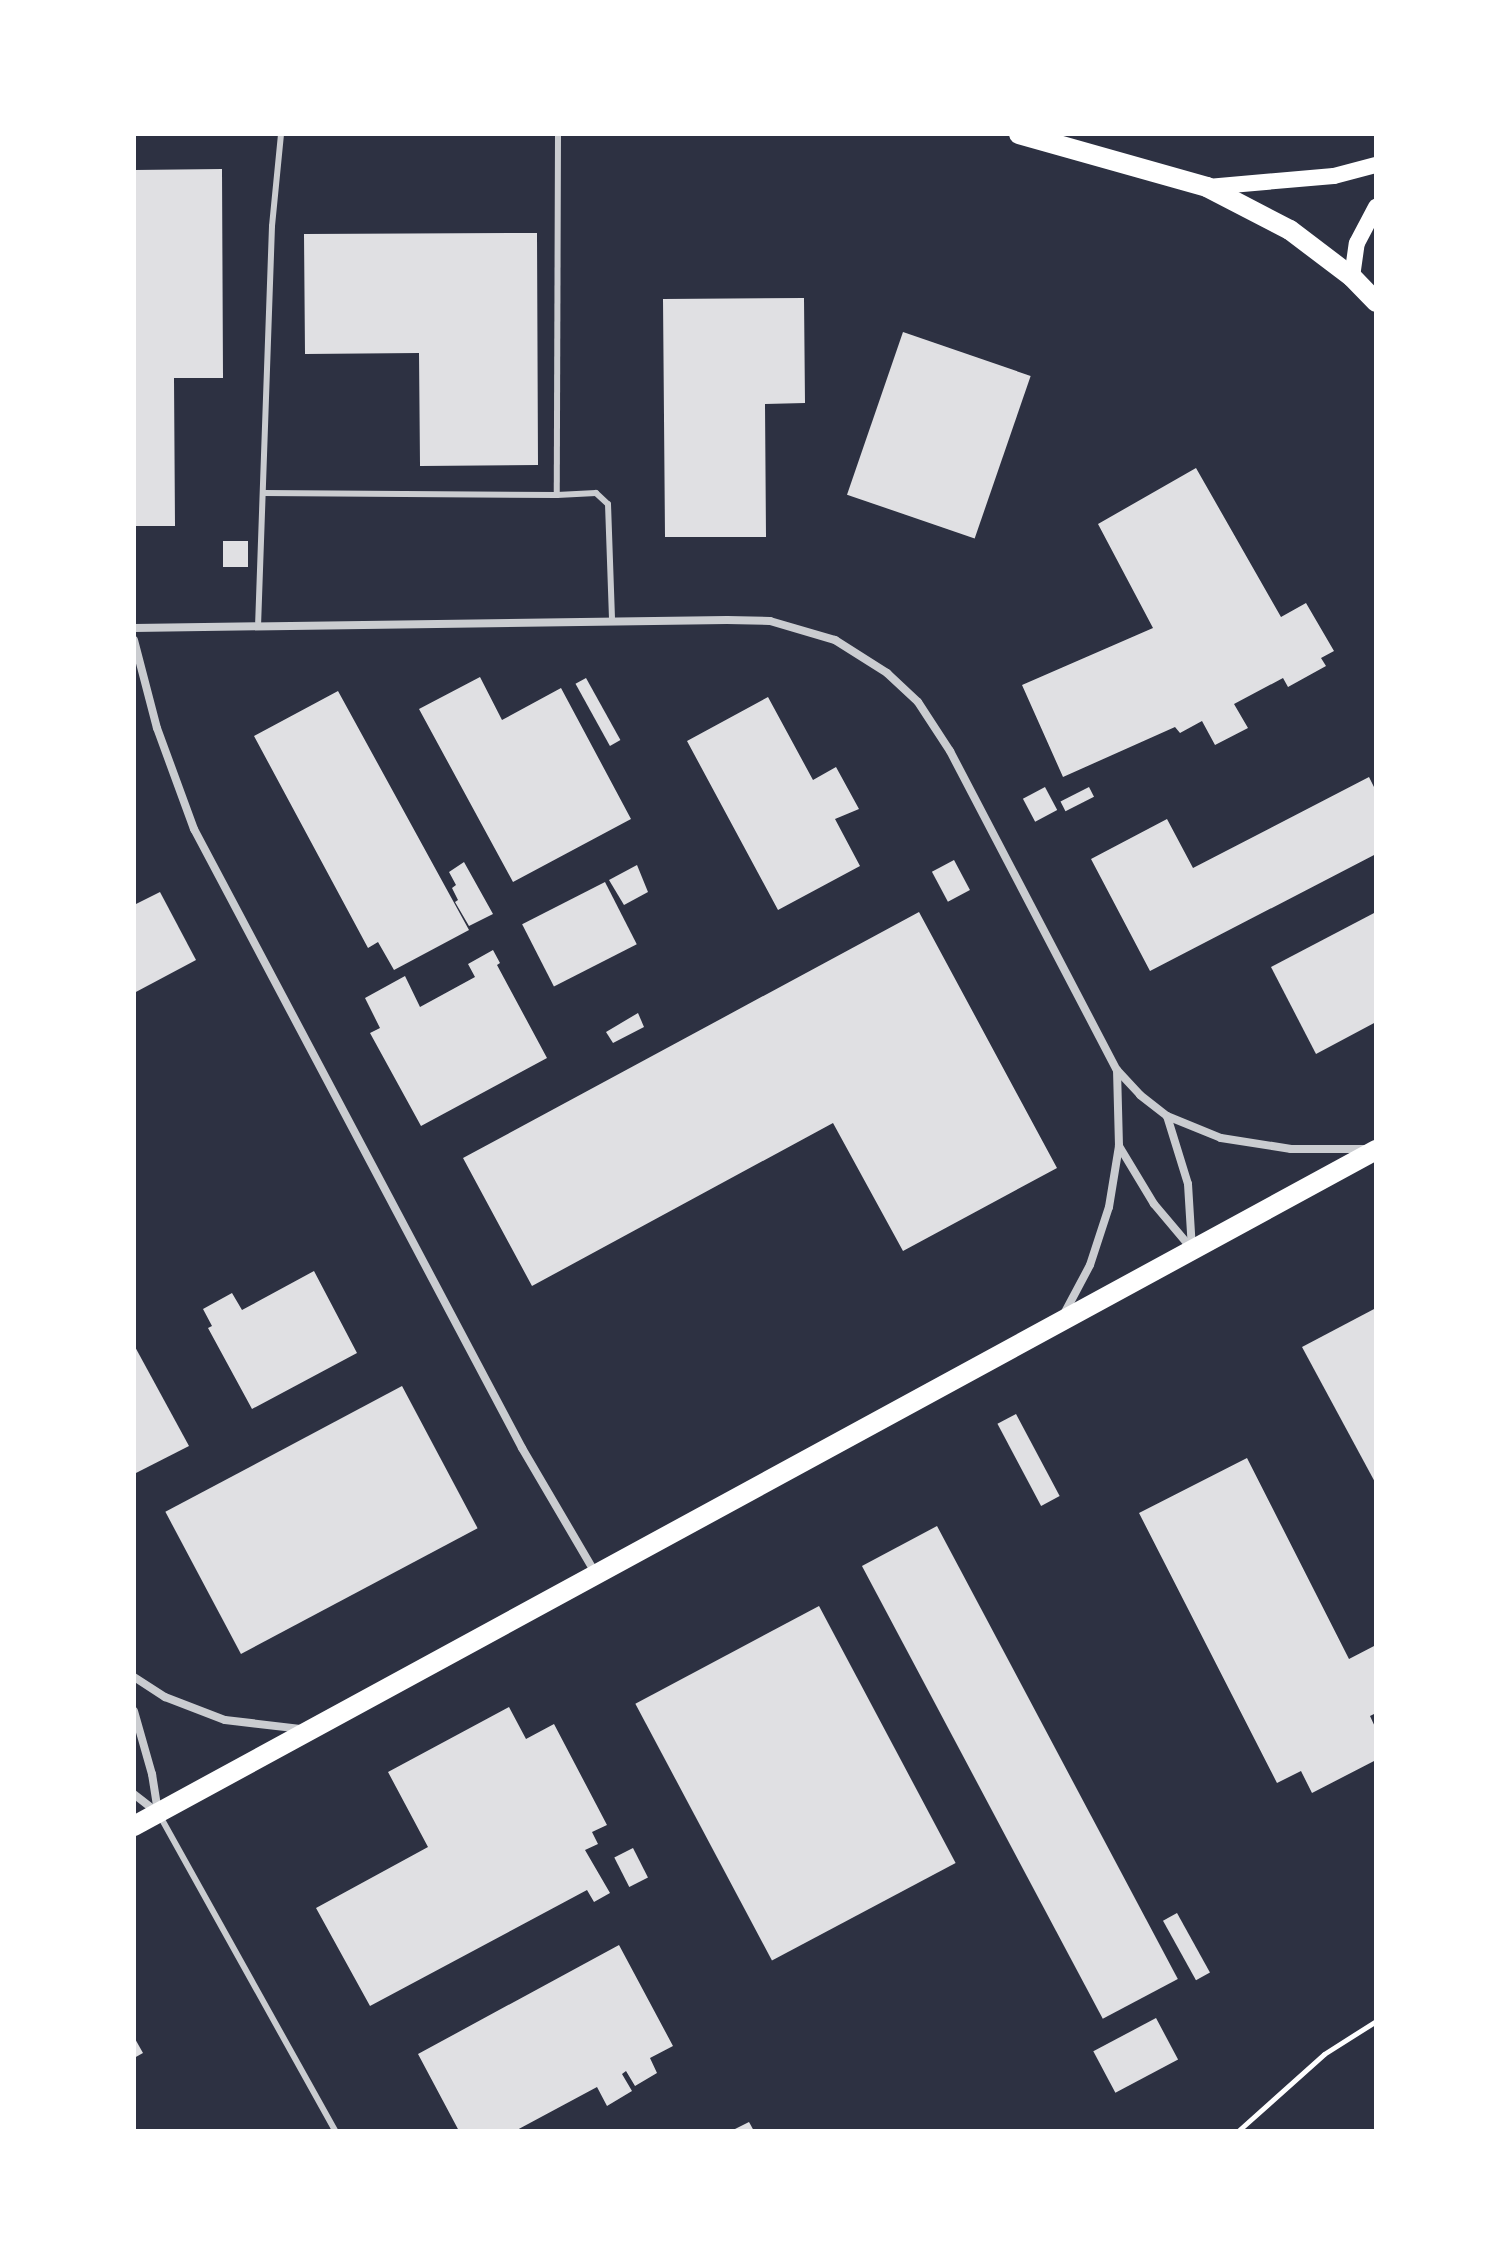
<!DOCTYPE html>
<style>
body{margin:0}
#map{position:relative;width:1510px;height:2265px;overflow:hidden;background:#2d3142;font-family:Literata,serif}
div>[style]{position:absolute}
.building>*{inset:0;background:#e0e0e3;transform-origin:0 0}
.path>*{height:5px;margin:-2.5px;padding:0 2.5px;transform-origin:2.5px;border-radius:2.5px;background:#fff}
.service>*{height:6px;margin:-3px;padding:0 3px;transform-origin:3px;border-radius:3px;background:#caccd0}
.minor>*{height:8px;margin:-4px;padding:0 4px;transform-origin:4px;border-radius:4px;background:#caccd0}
.secondary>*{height:16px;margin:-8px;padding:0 8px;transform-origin:8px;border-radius:8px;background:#fff}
.primary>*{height:20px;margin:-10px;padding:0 10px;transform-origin:10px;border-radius:10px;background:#fff}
span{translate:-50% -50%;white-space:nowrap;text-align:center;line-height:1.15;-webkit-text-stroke:8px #fff;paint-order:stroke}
.frame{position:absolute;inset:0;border:136px solid #fff;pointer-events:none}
</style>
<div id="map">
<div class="building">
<i style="clip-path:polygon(222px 169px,223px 378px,174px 378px,175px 526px,134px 526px,134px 170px)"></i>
<i style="clip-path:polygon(537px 233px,538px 465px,420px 466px,419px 353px,305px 354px,304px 234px)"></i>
<i style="clip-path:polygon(804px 298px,805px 403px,765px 404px,766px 537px,665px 537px,663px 299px)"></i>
<i style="left:903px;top:332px;width:135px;height:172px;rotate:19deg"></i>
<i style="clip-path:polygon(1196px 468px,1281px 617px,1306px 603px,1334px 651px,1321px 658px,1326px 666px,1288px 687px,1283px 678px,1234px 704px,1248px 728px,1215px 745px,1202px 721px,1180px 733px,1175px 727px,1063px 777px,1022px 685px,1153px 628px,1098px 524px)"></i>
<i style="left:223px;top:541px;width:25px;height:26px"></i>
<i style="clip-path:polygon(480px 677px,502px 720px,561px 688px,631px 819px,513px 882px,419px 709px)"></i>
<i style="left:586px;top:678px;width:71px;height:12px;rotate:61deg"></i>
<i style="clip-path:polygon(338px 691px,469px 930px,394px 970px,378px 942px,368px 948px,254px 736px)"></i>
<i style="clip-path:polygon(768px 697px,813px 780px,836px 767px,859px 809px,835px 819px,860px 866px,778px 910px,687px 741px)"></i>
<i style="clip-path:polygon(1369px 777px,1376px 791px,1376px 854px,1150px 971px,1091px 859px,1167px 819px,1193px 868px)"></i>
<i style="left:1045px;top:787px;width:26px;height:25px;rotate:62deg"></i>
<i style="left:1089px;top:787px;width:11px;height:32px;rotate:63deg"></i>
<i style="left:954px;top:860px;width:34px;height:25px;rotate:62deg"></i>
<i style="clip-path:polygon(464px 862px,493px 914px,469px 926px,455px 902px,458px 900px,452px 888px,456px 885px,449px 872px)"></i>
<i style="clip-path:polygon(637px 865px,648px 892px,624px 905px,609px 880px)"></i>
<i style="left:605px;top:882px;width:70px;height:93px;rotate:63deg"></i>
<i style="clip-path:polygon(160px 892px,196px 960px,134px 993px,134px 905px)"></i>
<i style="clip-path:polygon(919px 912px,1057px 1168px,903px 1251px,833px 1123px,532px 1286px,463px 1158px)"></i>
<i style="clip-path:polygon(1376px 912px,1376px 1022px,1316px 1054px,1271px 967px)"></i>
<i style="clip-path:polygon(493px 950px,500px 963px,497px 965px,547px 1058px,421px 1126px,370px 1033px,380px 1028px,365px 998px,405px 976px,420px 1007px,475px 977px,468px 964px)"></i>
<i style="clip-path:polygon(638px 1013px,644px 1027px,613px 1043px,606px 1032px)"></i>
<i style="clip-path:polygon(314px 1271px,357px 1353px,252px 1409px,208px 1328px,212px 1326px,203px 1309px,232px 1293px,242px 1310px)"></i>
<i style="clip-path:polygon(1376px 1308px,1376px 1484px,1302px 1347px)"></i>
<i style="clip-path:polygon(134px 1345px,189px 1446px,134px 1474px)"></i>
<i style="left:402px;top:1386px;width:161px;height:268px;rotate:62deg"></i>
<i style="left:1016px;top:1414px;width:93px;height:21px;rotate:62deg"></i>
<i style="clip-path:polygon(1247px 1458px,1349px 1659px,1376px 1645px,1376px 1713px,1370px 1716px,1376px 1729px,1376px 1760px,1312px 1793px,1301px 1771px,1277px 1783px,1139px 1513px)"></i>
<i style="left:937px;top:1526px;width:513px;height:85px;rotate:62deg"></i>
<i style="left:819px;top:1606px;width:291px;height:208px;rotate:62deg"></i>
<i style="clip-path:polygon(509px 1707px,526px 1739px,554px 1724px,607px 1825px,592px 1832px,598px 1844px,585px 1850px,610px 1893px,594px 1902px,587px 1890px,370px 2006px,316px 1908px,428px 1847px,388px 1772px)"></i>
<i style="left:633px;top:1848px;width:33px;height:21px;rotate:63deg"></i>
<i style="left:1177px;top:1913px;width:68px;height:16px;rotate:61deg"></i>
<i style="clip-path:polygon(619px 1945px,673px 2046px,650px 2058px,657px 2073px,635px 2086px,626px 2071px,622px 2074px,632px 2091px,607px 2106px,597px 2087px,515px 2131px,459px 2131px,418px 2054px)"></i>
<i style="left:1156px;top:2018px;width:47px;height:71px;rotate:62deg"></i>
<i style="clip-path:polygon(134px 2037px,143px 2053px,134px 2058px)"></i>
<i style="clip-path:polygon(749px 2122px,754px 2131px,731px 2131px)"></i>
</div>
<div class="path">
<i style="left:1238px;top:2131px;width:115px;rotate:-41.8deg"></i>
<i style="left:1324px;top:2054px;width:62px;rotate:-32.4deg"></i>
</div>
<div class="service">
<i style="left:558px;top:134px;width:361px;rotate:90.2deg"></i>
<i style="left:557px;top:495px;width:39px;rotate:-3deg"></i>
<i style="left:596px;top:493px;width:16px;rotate:43deg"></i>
<i style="left:608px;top:504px;width:117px;rotate:88deg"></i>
<i style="left:263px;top:493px;width:294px;rotate:0.4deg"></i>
<i style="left:258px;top:627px;width:401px;rotate:-88deg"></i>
<i style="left:272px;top:226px;width:92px;rotate:-84.4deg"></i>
<i style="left:160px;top:1816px;width:360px;rotate:60.9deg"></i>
</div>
<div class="minor">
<i style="left:134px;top:628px;width:593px;rotate:-0.77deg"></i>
<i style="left:727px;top:620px;width:43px;rotate:1.3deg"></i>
<i style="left:770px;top:621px;width:68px;rotate:16.3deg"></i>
<i style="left:835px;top:640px;width:62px;rotate:32.4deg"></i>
<i style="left:887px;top:673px;width:42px;rotate:43.1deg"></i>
<i style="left:918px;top:702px;width:59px;rotate:56.9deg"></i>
<i style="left:950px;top:751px;width:360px;rotate:62.4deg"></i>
<i style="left:1117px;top:1070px;width:34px;rotate:47deg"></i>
<i style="left:1140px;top:1095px;width:34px;rotate:38deg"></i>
<i style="left:1167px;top:1116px;width:58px;rotate:22.2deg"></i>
<i style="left:1221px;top:1138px;width:71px;rotate:8.9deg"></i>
<i style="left:1291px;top:1149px;width:75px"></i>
<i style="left:134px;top:640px;width:91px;rotate:75.4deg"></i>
<i style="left:157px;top:728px;width:108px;rotate:69.9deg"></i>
<i style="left:194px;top:829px;width:701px;rotate:62.08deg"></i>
<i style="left:522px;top:1448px;width:146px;rotate:59.6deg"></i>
<i style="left:1167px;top:1116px;width:71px;rotate:72.8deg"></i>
<i style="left:1188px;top:1184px;width:65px;rotate:86.5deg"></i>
<i style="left:1119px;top:1146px;width:68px;rotate:58.9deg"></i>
<i style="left:1154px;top:1204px;width:59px;rotate:49.8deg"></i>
<i style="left:1064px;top:1314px;width:55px;rotate:-62deg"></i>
<i style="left:1090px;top:1265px;width:61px;rotate:-71.9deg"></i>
<i style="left:1109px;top:1207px;width:62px;rotate:-80.7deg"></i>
<i style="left:1119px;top:1146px;width:76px;rotate:-91.5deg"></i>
<i style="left:134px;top:1677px;width:37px;rotate:33deg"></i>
<i style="left:165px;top:1697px;width:64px;rotate:21deg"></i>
<i style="left:225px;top:1720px;width:78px;rotate:6.7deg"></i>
<i style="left:134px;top:1711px;width:66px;rotate:74.1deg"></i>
<i style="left:152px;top:1774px;width:39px;rotate:81deg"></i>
<i style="left:158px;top:1813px;width:31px;rotate:-142deg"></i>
</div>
<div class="secondary">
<i style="left:1208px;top:187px;width:126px;rotate:-5deg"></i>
<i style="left:1334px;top:176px;width:43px;rotate:-14.7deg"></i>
<i style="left:1352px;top:277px;width:34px;rotate:-82deg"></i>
<i style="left:1357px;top:243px;width:41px;rotate:-62.2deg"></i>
</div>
<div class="primary">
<i style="left:1019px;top:134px;width:195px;rotate:15.7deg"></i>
<i style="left:1207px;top:187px;width:93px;rotate:27.4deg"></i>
<i style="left:1290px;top:230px;width:78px;rotate:37.2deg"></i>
<i style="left:1352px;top:277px;width:35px;rotate:46deg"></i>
<i style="left:134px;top:1826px;width:1414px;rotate:-28.56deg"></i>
</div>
<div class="frame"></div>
</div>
